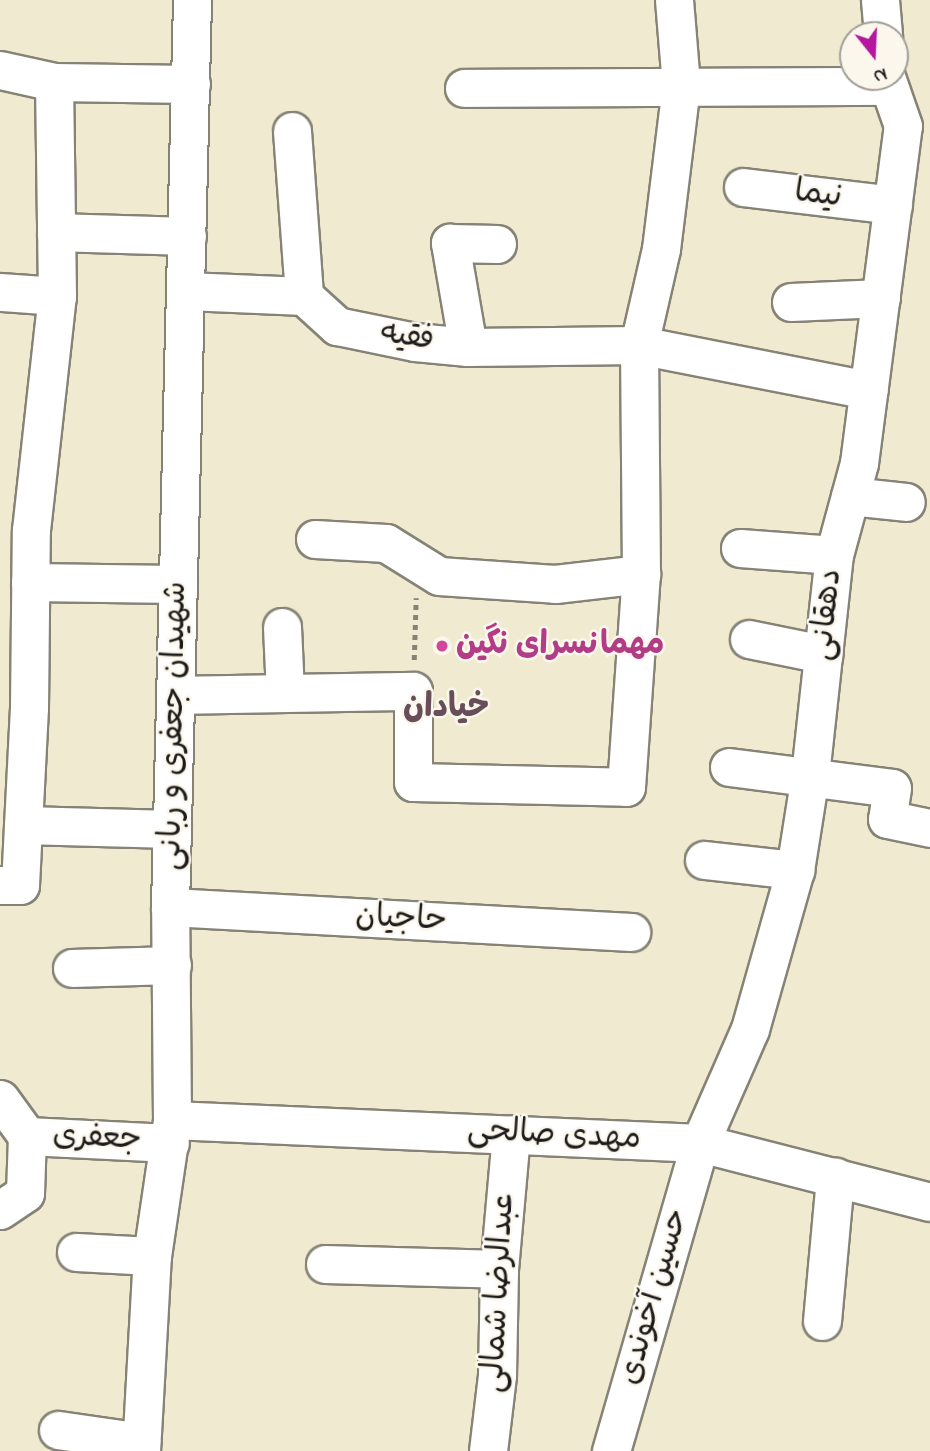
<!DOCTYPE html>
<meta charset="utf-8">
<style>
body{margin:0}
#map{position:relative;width:930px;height:1451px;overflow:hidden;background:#f0ead0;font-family:"Indie Flower","Playpen Sans Arabic",sans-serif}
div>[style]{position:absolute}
.path>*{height:4.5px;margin-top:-2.25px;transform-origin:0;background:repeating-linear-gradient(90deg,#868376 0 5px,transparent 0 10px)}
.roads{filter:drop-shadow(2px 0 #868376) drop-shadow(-2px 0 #868376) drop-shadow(0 2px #868376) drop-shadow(0 -2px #868376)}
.minor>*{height:37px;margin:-18.5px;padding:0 18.5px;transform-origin:18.5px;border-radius:18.5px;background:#fff}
.dots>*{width:19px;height:19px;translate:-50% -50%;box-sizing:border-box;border:4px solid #fbf7ec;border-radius:50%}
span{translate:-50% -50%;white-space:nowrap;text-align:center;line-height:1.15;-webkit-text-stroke:5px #fbf7ec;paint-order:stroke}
.street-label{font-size:32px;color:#1c1c1c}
.hotel-label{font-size:32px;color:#b23c85;font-weight:700}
.left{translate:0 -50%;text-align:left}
.neighbourhood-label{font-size:33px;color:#674e59;font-weight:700}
.north{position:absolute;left:839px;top:21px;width:70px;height:70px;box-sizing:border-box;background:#fbf7ec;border:2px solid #a29f99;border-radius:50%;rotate:162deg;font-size:19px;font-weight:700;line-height:28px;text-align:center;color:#1c1c1c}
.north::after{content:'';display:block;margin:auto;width:24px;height:32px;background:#b5179e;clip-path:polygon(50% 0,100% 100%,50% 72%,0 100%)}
</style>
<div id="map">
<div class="path">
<i style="left:414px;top:660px;width:62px;rotate:-88.2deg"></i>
</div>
<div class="roads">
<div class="minor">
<i style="left:880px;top:0;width:35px;rotate:85deg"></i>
<i style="left:0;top:70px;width:55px;rotate:12.5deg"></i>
<i style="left:54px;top:82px;width:137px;rotate:0.8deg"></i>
<i style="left:464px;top:88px;width:422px;rotate:-0.3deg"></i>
<i style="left:292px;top:131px;width:165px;rotate:85.8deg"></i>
<i style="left:743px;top:187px;width:151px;rotate:6.8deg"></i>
<i style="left:56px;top:232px;width:131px;rotate:1.7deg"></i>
<i style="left:186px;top:291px;width:118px;rotate:2.4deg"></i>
<i style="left:304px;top:296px;width:45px;rotate:42.3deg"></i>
<i style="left:337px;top:326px;width:80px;rotate:11.6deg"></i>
<i style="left:415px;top:342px;width:53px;rotate:5.4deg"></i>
<i style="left:468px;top:347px;width:171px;rotate:-0.7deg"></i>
<i style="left:639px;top:345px;width:234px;rotate:11.1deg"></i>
<i style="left:0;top:292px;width:57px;rotate:4deg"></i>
<i style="left:791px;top:302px;width:90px;rotate:-2.5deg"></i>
<i style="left:468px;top:347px;width:106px;rotate:-99.8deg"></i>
<i style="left:450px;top:243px;width:47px;rotate:1.2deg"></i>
<i style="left:850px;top:496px;width:56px;rotate:6.1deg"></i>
<i style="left:315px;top:539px;width:71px;rotate:3.2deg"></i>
<i style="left:386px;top:543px;width:62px;rotate:31.9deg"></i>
<i style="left:439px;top:576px;width:116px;rotate:3.9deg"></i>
<i style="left:555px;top:584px;width:87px;rotate:-6.6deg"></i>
<i style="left:740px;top:548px;width:94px;rotate:4.3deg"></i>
<i style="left:30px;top:582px;width:148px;rotate:0.8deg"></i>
<i style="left:282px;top:627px;width:66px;rotate:87.4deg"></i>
<i style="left:749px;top:639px;width:76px;rotate:11.5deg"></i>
<i style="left:176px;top:695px;width:237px;rotate:-1deg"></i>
<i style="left:413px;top:691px;width:91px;rotate:90deg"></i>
<i style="left:413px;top:782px;width:213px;rotate:1.3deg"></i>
<i style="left:626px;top:787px;width:214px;rotate:-86deg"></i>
<i style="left:641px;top:574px;width:229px;rotate:-90.5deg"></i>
<i style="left:639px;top:345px;width:98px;rotate:-77.1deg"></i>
<i style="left:661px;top:249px;width:165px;rotate:-83deg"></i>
<i style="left:681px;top:85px;width:85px;rotate:-94.7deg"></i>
<i style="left:729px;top:767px;width:164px;rotate:7.3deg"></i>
<i style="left:892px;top:788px;width:31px;rotate:99deg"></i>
<i style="left:887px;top:819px;width:44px;rotate:11.8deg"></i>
<i style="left:23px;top:825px;width:149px;rotate:1.5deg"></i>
<i style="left:704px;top:860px;width:92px;rotate:6.3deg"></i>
<i style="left:0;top:885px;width:20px"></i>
<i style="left:20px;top:885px;width:177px;rotate:-87.1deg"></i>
<i style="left:29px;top:708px;width:178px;rotate:-89.4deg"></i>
<i style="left:31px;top:530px;width:235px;rotate:-83.7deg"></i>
<i style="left:57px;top:296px;width:214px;rotate:-90.8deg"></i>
<i style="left:170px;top:907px;width:462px;rotate:3.1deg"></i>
<i style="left:72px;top:968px;width:100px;rotate:-1.7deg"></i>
<i style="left:0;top:1099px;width:46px;rotate:53.9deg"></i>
<i style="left:172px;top:1120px;width:529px;rotate:2.49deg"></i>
<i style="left:700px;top:1143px;width:237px;rotate:14.4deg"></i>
<i style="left:0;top:1210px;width:30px;rotate:-34deg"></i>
<i style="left:25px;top:1193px;width:57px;rotate:-88deg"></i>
<i style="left:27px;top:1136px;width:143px;rotate:2.8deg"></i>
<i style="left:76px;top:1252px;width:76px;rotate:3deg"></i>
<i style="left:325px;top:1264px;width:174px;rotate:1.6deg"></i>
<i style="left:822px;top:1321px;width:145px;rotate:-84.8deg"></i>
<i style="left:58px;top:1430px;width:84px;rotate:8.2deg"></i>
<i style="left:141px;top:1451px;width:195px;rotate:-86.8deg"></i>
<i style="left:152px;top:1256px;width:137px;rotate:-81.6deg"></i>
<i style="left:172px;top:1120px;width:213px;rotate:-90.5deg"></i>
<i style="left:170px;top:907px;width:907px;rotate:-88.61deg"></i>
<i style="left:488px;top:1451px;width:77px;rotate:-83.2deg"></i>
<i style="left:497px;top:1375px;width:106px;rotate:-88.9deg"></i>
<i style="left:499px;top:1269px;width:135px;rotate:-84.9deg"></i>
<i style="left:611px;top:1451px;width:321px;rotate:-73.9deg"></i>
<i style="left:700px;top:1143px;width:124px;rotate:-66.3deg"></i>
<i style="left:750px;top:1029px;width:165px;rotate:-74.2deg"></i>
<i style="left:795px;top:870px;width:96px;rotate:-81deg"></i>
<i style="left:810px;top:775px;width:221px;rotate:-83.8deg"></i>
<i style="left:834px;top:555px;width:95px;rotate:-74.8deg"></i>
<i style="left:859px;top:463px;width:340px;rotate:-82.6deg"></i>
<i style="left:903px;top:126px;width:52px;rotate:-109.1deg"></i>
</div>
</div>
<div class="dots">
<i style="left:442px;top:646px;background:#d1479c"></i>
</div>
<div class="street-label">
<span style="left:818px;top:196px;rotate:7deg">نیما</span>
<span style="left:407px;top:338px;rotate:9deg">فقیه</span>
<span style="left:828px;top:615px;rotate:-84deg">دهقانی</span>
<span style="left:175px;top:726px;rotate:-89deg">شهیدان جعفری و ربانی</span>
<span style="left:401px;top:920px;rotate:3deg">حاجیان</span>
<span style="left:554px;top:1136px;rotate:3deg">مهدی صالحی</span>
<span style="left:97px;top:1139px;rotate:3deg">جعفری</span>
<span style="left:500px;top:1293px;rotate:-87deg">عبدالرضا شمالی</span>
<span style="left:655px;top:1297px;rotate:-74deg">حسین آخوندی</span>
</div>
<div class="hotel-label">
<span class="left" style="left:456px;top:646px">مهمانسرای نگین</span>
</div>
<div class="neighbourhood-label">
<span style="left:446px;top:709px">خیادان</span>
</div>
<div class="north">N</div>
</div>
